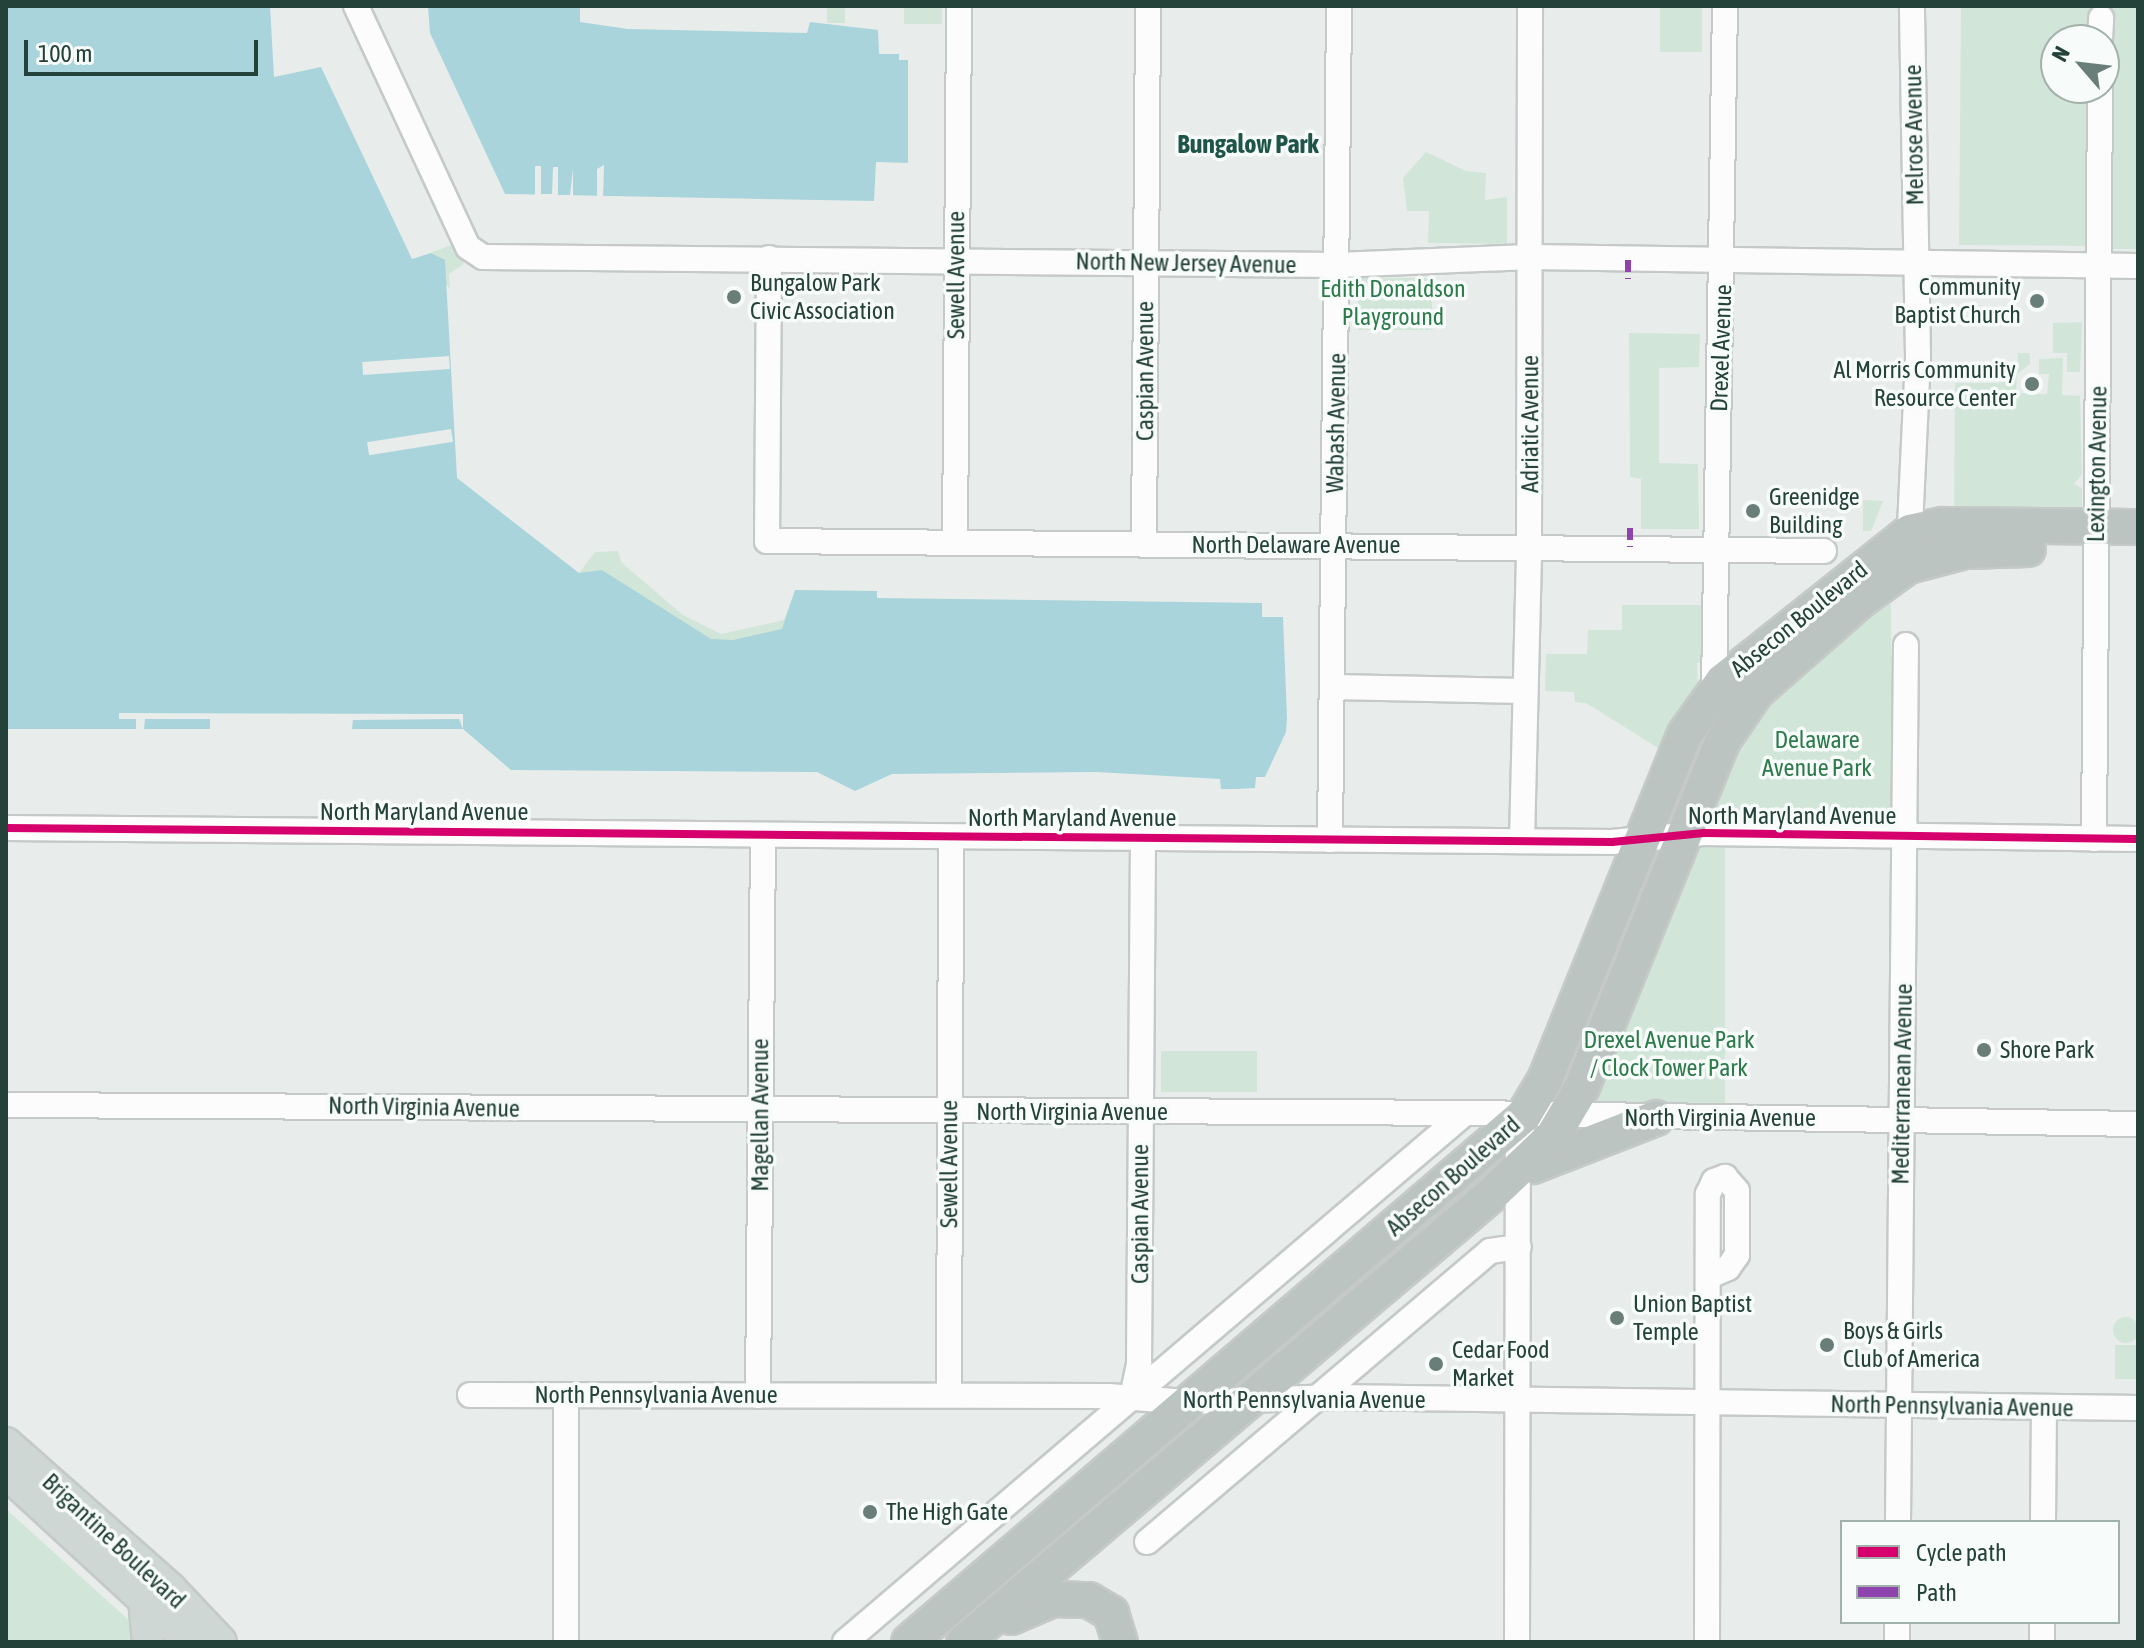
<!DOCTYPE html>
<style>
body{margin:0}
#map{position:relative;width:2144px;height:1648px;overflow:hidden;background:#e8edeb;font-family:"Asap Condensed",sans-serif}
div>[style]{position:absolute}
.green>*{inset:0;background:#d1e6d8;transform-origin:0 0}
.round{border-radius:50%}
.water>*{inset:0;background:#a9d4db}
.pier>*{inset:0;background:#e8edeb;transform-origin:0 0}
.roads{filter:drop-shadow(2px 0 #c5cac8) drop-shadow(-2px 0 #c5cac8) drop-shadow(0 2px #c5cac8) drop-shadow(0 -2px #c5cac8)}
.minor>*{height:24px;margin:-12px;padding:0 12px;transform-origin:12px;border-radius:12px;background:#fcfcfc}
.major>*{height:30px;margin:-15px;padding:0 15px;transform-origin:15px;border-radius:15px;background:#cfd7d5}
.highway>*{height:34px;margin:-17px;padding:0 17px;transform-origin:17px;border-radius:17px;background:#bcc4c2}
.quiet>*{height:6px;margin-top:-3px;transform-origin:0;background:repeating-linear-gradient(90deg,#8e44ad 0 12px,transparent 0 18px)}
.cycleway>*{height:8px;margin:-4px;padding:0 4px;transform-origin:4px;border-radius:4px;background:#d6006c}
.dots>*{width:22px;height:22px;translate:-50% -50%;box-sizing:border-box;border:4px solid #f7fbf9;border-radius:50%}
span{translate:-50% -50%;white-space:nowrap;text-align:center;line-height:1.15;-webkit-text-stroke:7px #f7fbf9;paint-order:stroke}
.street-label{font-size:24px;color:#24423a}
.poi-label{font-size:24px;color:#24423a}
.left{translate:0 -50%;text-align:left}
.right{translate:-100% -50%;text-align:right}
.park-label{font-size:24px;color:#2d7a4b}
.neighbourhood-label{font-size:26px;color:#1f5548;font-weight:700}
.frame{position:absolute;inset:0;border:8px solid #24423a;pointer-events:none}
.legend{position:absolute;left:1840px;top:1520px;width:280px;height:104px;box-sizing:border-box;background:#f7fbf9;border:2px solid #a3b1ad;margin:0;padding:10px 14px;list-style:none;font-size:24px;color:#24423a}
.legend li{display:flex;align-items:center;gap:16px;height:40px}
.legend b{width:40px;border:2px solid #a3b1ad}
.north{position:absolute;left:2040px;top:24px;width:80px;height:80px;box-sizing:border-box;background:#f7fbf9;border:2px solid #a3b1ad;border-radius:50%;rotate:298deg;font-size:22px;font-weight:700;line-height:32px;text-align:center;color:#24423a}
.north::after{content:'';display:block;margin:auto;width:28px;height:36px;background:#697e78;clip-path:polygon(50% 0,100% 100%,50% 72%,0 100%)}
.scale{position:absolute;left:24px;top:40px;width:234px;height:36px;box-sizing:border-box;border:4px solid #24423a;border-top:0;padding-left:10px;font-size:24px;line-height:28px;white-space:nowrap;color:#24423a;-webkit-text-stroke:6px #f7fbf9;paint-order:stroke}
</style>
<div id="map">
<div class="green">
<i style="left:827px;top:6px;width:18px;height:17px"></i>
<i style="left:904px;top:6px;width:38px;height:18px"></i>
<i style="left:1660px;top:6px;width:42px;height:46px"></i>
<i style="clip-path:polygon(1961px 6px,2138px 6px,2138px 249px,2110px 249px,2112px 7px,2092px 7px,2092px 40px,2056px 40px,2056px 88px,2091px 88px,2090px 246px,1959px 245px)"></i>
<i style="clip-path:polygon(1426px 152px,1466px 171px,1486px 173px,1485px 200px,1507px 197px,1507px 244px,1428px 243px,1429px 211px,1407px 211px,1403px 178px)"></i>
<i style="clip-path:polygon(456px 243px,464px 264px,449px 274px,450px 288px,412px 260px)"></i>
<i style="left:1358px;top:278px;width:74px;height:52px"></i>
<i style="clip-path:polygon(2082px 322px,2080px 372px,2067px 372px,2067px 353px,2053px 353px,2053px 323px)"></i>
<i style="clip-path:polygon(1629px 333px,1700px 334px,1699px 367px,1659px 368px,1659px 463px,1698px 464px,1699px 529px,1641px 529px,1641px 479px,1630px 477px)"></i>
<i style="clip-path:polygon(2018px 353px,2030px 353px,2030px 364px,2017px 374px,2016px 393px,2047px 394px,2049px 374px,2039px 374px,2039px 359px,2063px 358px,2062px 395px,2080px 396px,2082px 474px,2074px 484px,2082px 488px,2082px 507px,1954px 510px,1955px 383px,2001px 383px,2017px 369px)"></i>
<i style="clip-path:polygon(1863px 500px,1883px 501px,1871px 531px,1863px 531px)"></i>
<i style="clip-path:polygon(618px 551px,621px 562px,683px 615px,721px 634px,784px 620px,795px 590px,825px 591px,822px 606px,737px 665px,579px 573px,595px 552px)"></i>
<i style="clip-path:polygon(1882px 602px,1891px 604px,1891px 824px,1711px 824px,1708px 814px,1740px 733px,1763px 703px)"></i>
<i style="clip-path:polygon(1622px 605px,1700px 605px,1704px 610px,1704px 662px,1697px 663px,1698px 690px,1658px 748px,1586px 703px,1575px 702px,1574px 692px,1545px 691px,1546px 654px,1587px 654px,1588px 630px,1622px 630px)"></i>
<i style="clip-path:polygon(1725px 843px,1725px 1108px,1596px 1112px,1590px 1100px,1693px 846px)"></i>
<i style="left:1161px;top:1051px;width:96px;height:41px"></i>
<i class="round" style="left:2113px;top:1317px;width:26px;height:26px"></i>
<i style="left:2115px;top:1345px;width:23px;height:34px"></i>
<i style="clip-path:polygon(6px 1509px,153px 1642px,6px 1642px)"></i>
</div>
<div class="water">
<i style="clip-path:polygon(6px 6px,270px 6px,274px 77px,321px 67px,412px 259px,431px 253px,445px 260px,457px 478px,579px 573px,602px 570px,711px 639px,733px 640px,782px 629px,795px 590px,877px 591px,877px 598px,1262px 603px,1262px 617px,1283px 617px,1287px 718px,1286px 732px,1265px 777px,1256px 777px,1255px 788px,1236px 789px,1221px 789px,1220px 779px,1096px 772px,892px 774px,855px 791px,817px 772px,511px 770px,463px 729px,6px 729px)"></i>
<i style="clip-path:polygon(428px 6px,580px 6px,580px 22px,628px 29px,807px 33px,810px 22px,878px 30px,879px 54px,899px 54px,899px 60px,908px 60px,908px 163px,876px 162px,874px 201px,505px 194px,430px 33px)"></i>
</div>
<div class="pier">
<i style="clip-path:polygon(604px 165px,603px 200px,535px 198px,535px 166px,541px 166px,541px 194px,552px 194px,553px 167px,558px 167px,558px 195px,570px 195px,573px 168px,573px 196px,597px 196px,597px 169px)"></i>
<i style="left:449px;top:356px;width:13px;height:87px;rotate:86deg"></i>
<i style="left:451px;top:429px;width:13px;height:85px;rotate:81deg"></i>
<i style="clip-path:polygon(119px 713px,463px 714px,463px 729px,459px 719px,353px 720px,352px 729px,210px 729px,210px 719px,145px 719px,144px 729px,136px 729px,136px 719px,119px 719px)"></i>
</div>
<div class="roads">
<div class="minor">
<i style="left:356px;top:6px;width:266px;rotate:65.1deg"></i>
<i style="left:468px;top:247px;width:18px;rotate:34deg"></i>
<i style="left:483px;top:257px;width:855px;rotate:0.54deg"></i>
<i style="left:1338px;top:265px;width:193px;rotate:-2.4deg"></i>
<i style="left:1531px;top:257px;width:607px;rotate:0.85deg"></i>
<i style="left:2100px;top:40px;width:22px;rotate:-87deg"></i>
<i style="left:769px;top:258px;width:283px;rotate:90.4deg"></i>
<i style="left:767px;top:541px;width:1057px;rotate:0.54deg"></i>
<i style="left:955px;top:543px;width:537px;rotate:-89.57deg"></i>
<i style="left:1144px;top:544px;width:538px;rotate:-89.57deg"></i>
<i style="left:1909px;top:548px;width:193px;rotate:-87.3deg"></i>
<i style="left:1918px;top:355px;width:349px;rotate:-91deg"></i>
<i style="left:1335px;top:687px;width:188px;rotate:1.2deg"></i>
<i style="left:1714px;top:689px;width:683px;rotate:-89.08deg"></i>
<i style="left:6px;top:828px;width:1606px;rotate:0.5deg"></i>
<i style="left:1612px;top:842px;width:92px;rotate:-5.6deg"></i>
<i style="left:1704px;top:833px;width:434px;rotate:0.8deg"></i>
<i style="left:2094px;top:839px;width:751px;rotate:-89.54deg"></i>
<i style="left:1330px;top:840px;width:834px;rotate:-89.38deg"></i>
<i style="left:1522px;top:841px;width:296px;rotate:-88.6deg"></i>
<i style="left:1529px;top:545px;width:539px;rotate:-89.89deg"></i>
<i style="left:6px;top:1105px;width:1468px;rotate:0.31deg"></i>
<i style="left:1474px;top:1113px;width:664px;rotate:0.95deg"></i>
<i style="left:470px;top:1395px;width:638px;rotate:0.09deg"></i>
<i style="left:1108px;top:1396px;width:79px;rotate:4.3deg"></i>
<i style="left:1187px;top:1402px;width:149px;rotate:-1.9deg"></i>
<i style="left:1336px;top:1397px;width:802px;rotate:0.79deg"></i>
<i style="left:566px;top:1395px;width:247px;rotate:90deg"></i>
<i style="left:949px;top:1395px;width:558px;rotate:-89.79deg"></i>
<i style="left:758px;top:1396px;width:561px;rotate:-89.49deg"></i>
<i style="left:1132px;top:1397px;width:35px;rotate:-78deg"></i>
<i style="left:1139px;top:1363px;width:525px;rotate:-89.56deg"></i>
<i style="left:1898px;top:1522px;width:877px;rotate:-89.48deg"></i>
<i style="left:2043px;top:1522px;width:115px;rotate:-89.5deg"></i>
<i style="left:1147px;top:1542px;width:450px;rotate:-40.3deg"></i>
<i style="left:1490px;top:1251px;width:29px;rotate:-8deg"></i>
<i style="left:845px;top:1642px;width:815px;rotate:-40.47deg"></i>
<i style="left:1517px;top:1642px;width:487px;rotate:-89.9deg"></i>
<i style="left:1518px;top:1155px;width:40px;rotate:-81.5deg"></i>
<i style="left:1707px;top:1642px;width:448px;rotate:-89.9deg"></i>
<i style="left:1708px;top:1194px;width:14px;rotate:-65deg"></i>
<i style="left:1714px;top:1181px;width:12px;rotate:-20deg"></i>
<i style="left:1725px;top:1177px;width:18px;rotate:49deg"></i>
<i style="left:1737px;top:1191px;width:64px;rotate:90deg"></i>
<i style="left:1737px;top:1255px;width:16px;rotate:125deg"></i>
<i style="left:1728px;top:1268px;width:20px;rotate:156deg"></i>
<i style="left:1897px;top:1642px;width:20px;rotate:-90deg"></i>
<i style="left:2042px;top:1642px;width:20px;rotate:-90deg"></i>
</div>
<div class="major">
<i style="left:6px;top:1443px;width:219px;rotate:41.5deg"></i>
<i style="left:170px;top:1588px;width:74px;rotate:46.6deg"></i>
<i style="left:6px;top:1473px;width:250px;rotate:42.6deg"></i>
<i style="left:144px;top:1600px;width:42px;rotate:84.6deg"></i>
</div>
<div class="highway">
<i style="left:1533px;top:1166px;width:132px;rotate:-21.3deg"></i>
<i style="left:1011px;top:1617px;width:46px;rotate:-23.2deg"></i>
<i style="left:1053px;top:1599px;width:36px;rotate:2deg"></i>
<i style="left:1089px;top:1600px;width:26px;rotate:31deg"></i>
<i style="left:1111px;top:1613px;width:30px;rotate:73deg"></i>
<i style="left:909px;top:1642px;width:810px;rotate:-40.59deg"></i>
<i style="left:1524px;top:1115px;width:41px;rotate:-59deg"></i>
<i style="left:1545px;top:1080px;width:373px;rotate:-68deg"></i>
<i style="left:1685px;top:734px;width:65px;rotate:-54.4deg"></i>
<i style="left:1723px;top:681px;width:239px;rotate:-38.5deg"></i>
<i style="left:1910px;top:532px;width:34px;rotate:-12deg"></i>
<i style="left:1943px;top:525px;width:195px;rotate:0.6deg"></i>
<i style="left:964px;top:1642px;width:691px;rotate:-40.3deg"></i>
<i style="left:1491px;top:1195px;width:86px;rotate:-43.6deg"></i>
<i style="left:1553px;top:1136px;width:57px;rotate:-59.4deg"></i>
<i style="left:1582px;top:1087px;width:372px;rotate:-67.9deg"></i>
<i style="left:1722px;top:742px;width:60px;rotate:-55.8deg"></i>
<i style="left:1756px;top:692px;width:140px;rotate:-41.2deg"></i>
<i style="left:1861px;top:600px;width:58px;rotate:-35.9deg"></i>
<i style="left:1908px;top:566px;width:59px;rotate:-14.7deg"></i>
<i style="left:1965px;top:551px;width:63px;rotate:-1.8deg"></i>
</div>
</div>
<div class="quiet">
<i style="left:1628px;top:260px;width:19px;rotate:90deg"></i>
<i style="left:1630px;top:528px;width:19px;rotate:90deg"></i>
</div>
<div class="cycleway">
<i style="left:6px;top:828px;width:1606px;rotate:0.5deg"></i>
<i style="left:1612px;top:842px;width:92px;rotate:-5.6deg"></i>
<i style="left:1704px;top:833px;width:434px;rotate:0.8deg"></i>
</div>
<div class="dots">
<i style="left:734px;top:297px;background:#697e78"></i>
<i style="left:2037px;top:301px;background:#697e78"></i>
<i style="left:2032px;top:384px;background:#697e78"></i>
<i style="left:1753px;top:511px;background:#697e78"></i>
<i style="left:1984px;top:1050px;background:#697e78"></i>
<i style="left:1617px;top:1318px;background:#697e78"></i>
<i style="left:1827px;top:1345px;background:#697e78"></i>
<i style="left:1436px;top:1364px;background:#697e78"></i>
<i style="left:870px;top:1512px;background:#697e78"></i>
</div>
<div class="street-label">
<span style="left:1914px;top:135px;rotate:-91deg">Melrose Avenue</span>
<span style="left:1186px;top:263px;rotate:1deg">North New Jersey Avenue</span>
<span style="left:956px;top:275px;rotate:-90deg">Sewell Avenue</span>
<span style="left:1721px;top:348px;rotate:-88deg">Drexel Avenue</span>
<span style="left:1145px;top:371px;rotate:-90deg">Caspian Avenue</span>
<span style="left:1336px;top:423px;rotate:-89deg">Wabash Avenue</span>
<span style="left:1530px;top:424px;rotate:-90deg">Adriatic Avenue</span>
<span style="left:2097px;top:464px;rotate:-89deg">Lexington Avenue</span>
<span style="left:1296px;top:545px">North Delaware Avenue</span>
<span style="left:1799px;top:619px;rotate:-39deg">Absecon Boulevard</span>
<span style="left:424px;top:812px">North Maryland Avenue</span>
<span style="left:1792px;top:816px">North Maryland Avenue</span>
<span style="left:1072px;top:818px">North Maryland Avenue</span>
<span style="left:1902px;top:1084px;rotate:-89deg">Mediterranean Avenue</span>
<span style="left:424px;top:1107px;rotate:1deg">North Virginia Avenue</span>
<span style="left:1072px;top:1112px">North Virginia Avenue</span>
<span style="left:760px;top:1115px;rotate:-90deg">Magellan Avenue</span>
<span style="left:1720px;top:1118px">North Virginia Avenue</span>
<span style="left:949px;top:1164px;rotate:-90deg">Sewell Avenue</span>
<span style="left:1453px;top:1176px;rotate:-41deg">Absecon Boulevard</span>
<span style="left:1140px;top:1214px;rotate:-90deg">Caspian Avenue</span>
<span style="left:656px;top:1395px">North Pennsylvania Avenue</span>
<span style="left:1304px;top:1400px">North Pennsylvania Avenue</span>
<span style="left:1952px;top:1406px;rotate:1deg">North Pennsylvania Avenue</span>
<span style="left:114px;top:1541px;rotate:43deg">Brigantine Boulevard</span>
</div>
<div class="poi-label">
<span class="left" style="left:750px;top:297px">Bungalow Park<br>Civic Association</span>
<span class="right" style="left:2021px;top:301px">Community<br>Baptist Church</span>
<span class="right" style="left:2016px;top:384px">Al Morris Community<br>Resource Center</span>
<span class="left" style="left:1769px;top:511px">Greenidge<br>Building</span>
<span class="left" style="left:2000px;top:1050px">Shore Park</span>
<span class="left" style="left:1633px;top:1318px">Union Baptist<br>Temple</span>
<span class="left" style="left:1843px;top:1345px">Boys &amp; Girls<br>Club of America</span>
<span class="left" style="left:1452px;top:1364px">Cedar Food<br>Market</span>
<span class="left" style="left:886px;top:1512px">The High Gate</span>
</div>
<div class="park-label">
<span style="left:1393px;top:303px">Edith Donaldson<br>Playground</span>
<span style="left:1817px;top:754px">Delaware<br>Avenue Park</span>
<span style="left:1669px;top:1054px">Drexel Avenue Park<br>/ Clock Tower Park</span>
</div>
<div class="neighbourhood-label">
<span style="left:1248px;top:145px">Bungalow Park</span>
</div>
<div class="frame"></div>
<ul class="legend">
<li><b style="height:10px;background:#d6006c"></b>Cycle path</li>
<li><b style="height:10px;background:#8e44ad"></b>Path</li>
</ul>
<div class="north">N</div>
<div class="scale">100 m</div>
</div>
